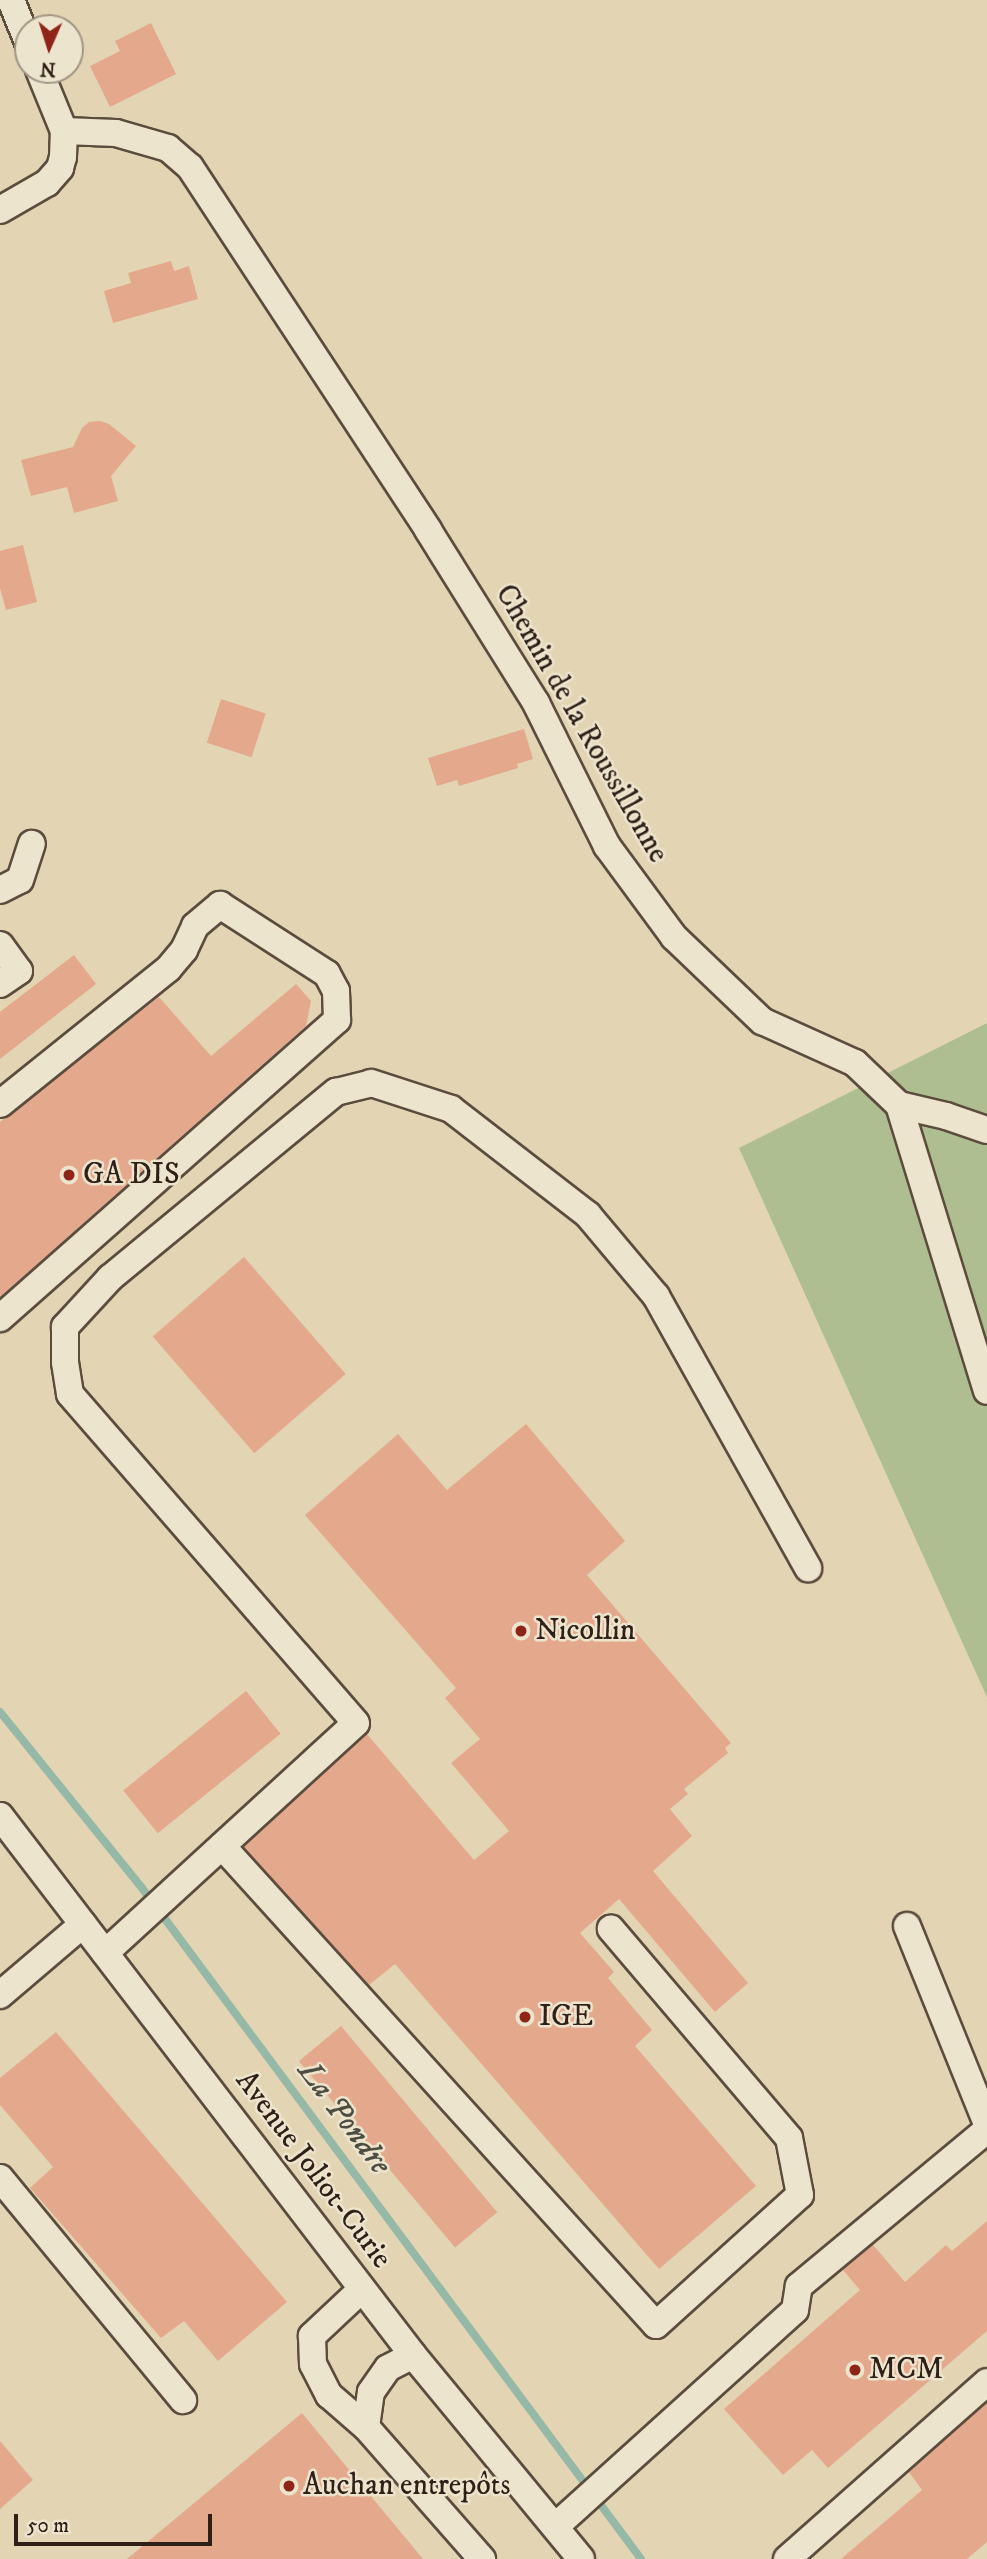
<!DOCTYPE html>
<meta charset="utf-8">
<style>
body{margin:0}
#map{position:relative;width:987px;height:2559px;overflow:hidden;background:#e3d5b3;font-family:"IM FELL DW Pica",serif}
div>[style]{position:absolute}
.green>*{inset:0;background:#aebe90}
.stream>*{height:8px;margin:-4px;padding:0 4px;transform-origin:4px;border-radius:4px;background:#96b9a7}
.building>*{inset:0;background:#e4a88d;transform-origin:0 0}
.roads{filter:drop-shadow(2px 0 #5c4c3e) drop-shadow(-2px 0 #5c4c3e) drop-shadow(0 2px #5c4c3e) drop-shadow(0 -2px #5c4c3e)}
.minor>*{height:26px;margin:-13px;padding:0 13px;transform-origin:13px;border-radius:13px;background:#ede4ce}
.dots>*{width:19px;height:19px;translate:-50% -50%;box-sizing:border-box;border:4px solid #ede4ce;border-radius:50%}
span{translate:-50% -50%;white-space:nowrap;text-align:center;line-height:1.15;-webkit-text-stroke:5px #ede4ce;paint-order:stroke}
.street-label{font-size:30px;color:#2f1f17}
.poi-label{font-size:30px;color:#2f1f17}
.left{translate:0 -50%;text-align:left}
.water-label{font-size:32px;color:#4e4d42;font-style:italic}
.north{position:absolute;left:14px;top:14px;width:70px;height:70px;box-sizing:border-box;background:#ede4ce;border:2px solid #a19585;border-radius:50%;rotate:183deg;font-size:19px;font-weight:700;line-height:28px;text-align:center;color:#2f1f17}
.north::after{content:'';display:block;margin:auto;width:24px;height:32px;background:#8f2418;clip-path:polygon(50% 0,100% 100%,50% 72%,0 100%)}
.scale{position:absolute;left:14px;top:2514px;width:198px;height:32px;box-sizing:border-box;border:4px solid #2f1f17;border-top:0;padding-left:9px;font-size:21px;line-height:24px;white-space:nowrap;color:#2f1f17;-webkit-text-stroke:5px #ede4ce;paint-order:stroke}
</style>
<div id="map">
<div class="green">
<i style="clip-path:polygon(987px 1023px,987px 1697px,739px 1148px)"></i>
</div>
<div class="stream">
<i style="left:0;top:1712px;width:226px;rotate:51.1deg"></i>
<i style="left:142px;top:1888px;width:836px;rotate:53.36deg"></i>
</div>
<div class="building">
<i style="clip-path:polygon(151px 23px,176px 74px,110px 107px,90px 66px,120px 51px,115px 41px)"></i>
<i style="clip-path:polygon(171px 261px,174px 271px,189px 266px,198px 299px,113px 323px,104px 291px,131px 283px,128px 273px)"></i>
<i style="clip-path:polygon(100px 421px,109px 424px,136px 446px,111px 476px,118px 501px,74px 513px,67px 487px,31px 496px,21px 460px,73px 447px,82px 428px,89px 422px)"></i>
<i style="clip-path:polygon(23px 545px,37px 602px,6px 610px,0 588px,0 551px)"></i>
<i style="left:221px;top:699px;width:47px;height:46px;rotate:18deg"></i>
<i style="clip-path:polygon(524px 729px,533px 759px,517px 764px,518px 768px,459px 786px,457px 780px,437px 786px,428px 758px)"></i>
<i style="clip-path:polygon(74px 955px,96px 984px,0 1059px,0 1012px)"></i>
<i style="clip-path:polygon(296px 984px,311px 1001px,306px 1026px,0 1297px,0 1122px,159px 997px,211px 1056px)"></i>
<i style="left:244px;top:1257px;width:155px;height:121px;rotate:49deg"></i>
<i style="clip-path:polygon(526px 1424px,625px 1541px,587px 1575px,731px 1743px,725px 1748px,728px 1753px,684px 1789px,688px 1794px,670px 1809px,692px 1836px,653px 1871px,748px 1983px,715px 2012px,619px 1899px,580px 1933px,614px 1972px,608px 1978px,652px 2030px,635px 2046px,756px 2186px,659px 2269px,395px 1964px,369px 1985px,244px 1847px,367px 1734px,474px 1860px,509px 1831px,451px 1763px,480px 1739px,445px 1698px,456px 1688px,305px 1515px,398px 1434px,447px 1490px)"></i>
<i style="left:246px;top:1691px;width:55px;height:158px;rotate:51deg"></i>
<i style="left:341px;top:2026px;width:243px;height:55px;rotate:50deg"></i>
<i style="clip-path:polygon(56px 2032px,287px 2302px,218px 2361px,184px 2321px,161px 2338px,30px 2188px,53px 2167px,0 2105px,0 2078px)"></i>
<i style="clip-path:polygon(987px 2221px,987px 2331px,828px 2468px,812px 2450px,783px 2475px,724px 2409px,860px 2290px,843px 2270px,873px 2245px,905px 2282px,946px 2245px,952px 2251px)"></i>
<i style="clip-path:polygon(987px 2403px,987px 2542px,967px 2559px,841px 2559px,922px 2490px,909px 2472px)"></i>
<i style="clip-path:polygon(302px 2413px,423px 2559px,127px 2559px)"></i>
<i style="clip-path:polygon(0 2441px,33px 2480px,0 2509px)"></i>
</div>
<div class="roads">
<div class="minor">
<i style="left:11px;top:0;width:45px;rotate:68deg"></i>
<i style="left:64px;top:131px;width:52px;rotate:2.2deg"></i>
<i style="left:116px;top:133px;width:54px;rotate:16.1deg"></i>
<i style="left:168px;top:148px;width:29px;rotate:41deg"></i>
<i style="left:190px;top:167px;width:434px;rotate:56.7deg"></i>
<i style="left:428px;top:530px;width:204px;rotate:58deg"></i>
<i style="left:536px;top:703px;width:160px;rotate:63.6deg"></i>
<i style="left:607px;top:846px;width:113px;rotate:53.6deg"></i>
<i style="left:674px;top:937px;width:122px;rotate:43.7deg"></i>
<i style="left:762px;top:1021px;width:102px;rotate:24.3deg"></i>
<i style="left:855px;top:1063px;width:61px;rotate:43.7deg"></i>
<i style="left:899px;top:1105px;width:299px;rotate:72.9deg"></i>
<i style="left:0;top:210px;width:54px;rotate:-29.9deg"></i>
<i style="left:47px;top:183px;width:20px;rotate:-49deg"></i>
<i style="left:60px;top:168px;width:11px;rotate:-75deg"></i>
<i style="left:63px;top:157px;width:26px;rotate:-88deg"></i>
<i style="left:64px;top:131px;width:66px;rotate:-112.3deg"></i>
<i style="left:0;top:890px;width:22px;rotate:-27deg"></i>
<i style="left:20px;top:880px;width:38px;rotate:-72deg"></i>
<i style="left:0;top:945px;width:32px;rotate:54deg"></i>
<i style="left:19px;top:971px;width:23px;rotate:146deg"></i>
<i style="left:0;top:1104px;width:216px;rotate:-38.8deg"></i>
<i style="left:168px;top:969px;width:25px;rotate:-50deg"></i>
<i style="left:184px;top:950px;width:26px;rotate:-65deg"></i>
<i style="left:195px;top:926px;width:33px;rotate:-40deg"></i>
<i style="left:220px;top:905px;width:127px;rotate:32.8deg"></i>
<i style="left:327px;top:974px;width:19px;rotate:62deg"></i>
<i style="left:336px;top:991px;width:29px;rotate:88deg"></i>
<i style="left:337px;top:1020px;width:450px;rotate:138.5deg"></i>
<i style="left:899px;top:1105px;width:48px;rotate:13.2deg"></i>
<i style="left:946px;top:1116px;width:43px;rotate:18.9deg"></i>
<i style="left:0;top:1816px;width:679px;rotate:52.54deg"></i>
<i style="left:413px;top:2355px;width:264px;rotate:50.5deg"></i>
<i style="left:222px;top:1846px;width:646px;rotate:47.82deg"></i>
<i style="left:656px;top:2325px;width:194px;rotate:-42.1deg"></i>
<i style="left:800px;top:2195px;width:58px;rotate:-100.9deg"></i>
<i style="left:789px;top:2138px;width:275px;rotate:-130.4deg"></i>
<i style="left:907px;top:1926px;width:214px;rotate:68deg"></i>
<i style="left:105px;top:1953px;width:340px;rotate:-42.5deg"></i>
<i style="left:356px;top:1723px;width:436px;rotate:-131deg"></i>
<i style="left:70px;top:1394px;width:32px;rotate:-99deg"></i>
<i style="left:65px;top:1362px;width:35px;rotate:-90deg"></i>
<i style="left:65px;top:1327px;width:67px;rotate:-47.4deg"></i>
<i style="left:110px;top:1278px;width:293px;rotate:-39.5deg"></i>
<i style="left:336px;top:1092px;width:36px;rotate:-14deg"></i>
<i style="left:371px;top:1083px;width:84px;rotate:18deg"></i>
<i style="left:451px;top:1109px;width:173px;rotate:37.7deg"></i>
<i style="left:588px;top:1215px;width:106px;rotate:50deg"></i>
<i style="left:656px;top:1296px;width:312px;rotate:60.8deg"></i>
<i style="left:0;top:1995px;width:109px;rotate:-40.5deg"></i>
<i style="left:0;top:2178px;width:288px;rotate:50.5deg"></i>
<i style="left:362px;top:2289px;width:69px;rotate:136.8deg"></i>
<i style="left:312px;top:2336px;width:28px;rotate:88deg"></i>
<i style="left:313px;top:2364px;width:35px;rotate:63deg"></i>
<i style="left:329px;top:2395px;width:49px;rotate:40.9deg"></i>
<i style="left:366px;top:2427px;width:176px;rotate:48.7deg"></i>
<i style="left:366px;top:2427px;width:35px;rotate:-82deg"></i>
<i style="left:371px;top:2392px;width:29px;rotate:-55deg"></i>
<i style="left:388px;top:2368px;width:28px;rotate:-27deg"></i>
<i style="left:556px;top:2526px;width:322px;rotate:-42.1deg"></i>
<i style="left:795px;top:2310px;width:24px;rotate:-81deg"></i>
<i style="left:799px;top:2286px;width:244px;rotate:-39.7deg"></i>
<i style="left:787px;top:2559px;width:267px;rotate:-41.5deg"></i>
</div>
</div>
<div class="dots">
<i style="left:69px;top:1175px;background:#8f2418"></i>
<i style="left:521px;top:1631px;background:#8f2418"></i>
<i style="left:525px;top:2017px;background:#8f2418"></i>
<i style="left:855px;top:2370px;background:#8f2418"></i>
<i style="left:289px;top:2486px;background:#8f2418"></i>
</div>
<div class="street-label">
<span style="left:581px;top:724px;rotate:60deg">Chemin de la Roussillonne</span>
<span style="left:313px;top:2170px;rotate:53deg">Avenue Joliot-Curie</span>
</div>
<div class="poi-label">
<span class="left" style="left:83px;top:1175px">GA DIS</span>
<span class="left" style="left:535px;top:1631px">Nicollin</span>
<span class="left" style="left:539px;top:2017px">IGE</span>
<span class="left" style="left:869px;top:2370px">MCM</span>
<span class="left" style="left:303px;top:2486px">Auchan entrepôts</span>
</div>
<div class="water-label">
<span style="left:344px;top:2118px;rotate:53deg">La Pondre</span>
</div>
<div class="north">N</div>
<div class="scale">50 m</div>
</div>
